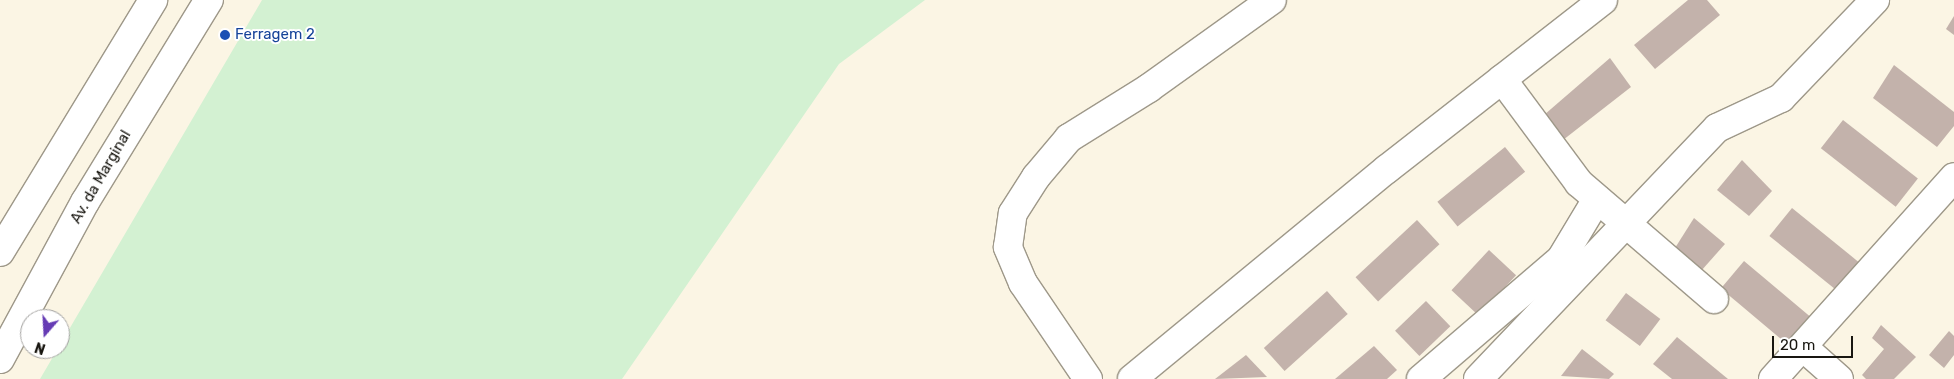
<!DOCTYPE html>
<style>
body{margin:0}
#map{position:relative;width:1954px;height:379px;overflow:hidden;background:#fbf5e4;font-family:Rubik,sans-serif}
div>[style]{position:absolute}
.green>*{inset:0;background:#d3f1d2}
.building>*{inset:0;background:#c3b2ab;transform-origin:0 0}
.roads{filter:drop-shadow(1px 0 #9e9889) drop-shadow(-1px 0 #9e9889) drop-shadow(0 1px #9e9889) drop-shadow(0 -1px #9e9889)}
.minor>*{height:28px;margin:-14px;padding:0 14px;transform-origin:14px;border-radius:14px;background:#fff}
.major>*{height:28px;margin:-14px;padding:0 14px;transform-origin:14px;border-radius:14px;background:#fff}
.dots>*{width:14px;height:14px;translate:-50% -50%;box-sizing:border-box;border:2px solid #fff;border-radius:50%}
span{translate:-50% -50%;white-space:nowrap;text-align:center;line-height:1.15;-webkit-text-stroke:4px #fff;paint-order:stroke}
.transit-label{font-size:15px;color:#164399}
.left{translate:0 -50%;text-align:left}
.street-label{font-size:15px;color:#191711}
.north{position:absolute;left:20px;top:309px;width:50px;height:50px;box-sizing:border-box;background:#fff;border:1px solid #a3a2a0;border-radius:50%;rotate:199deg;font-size:14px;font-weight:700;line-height:20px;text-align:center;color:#191711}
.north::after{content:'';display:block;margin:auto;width:18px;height:22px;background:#663cb4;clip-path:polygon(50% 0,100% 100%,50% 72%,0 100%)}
.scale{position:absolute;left:1772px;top:336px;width:81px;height:22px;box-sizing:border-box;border:2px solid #191711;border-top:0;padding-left:6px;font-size:15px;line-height:18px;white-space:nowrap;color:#191711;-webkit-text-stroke:4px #fff;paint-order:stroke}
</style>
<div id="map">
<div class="green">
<i style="clip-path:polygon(262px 0,925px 0,839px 64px,622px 379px,40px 379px)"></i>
</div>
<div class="building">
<i style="clip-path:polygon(1688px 0,1707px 0,1720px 15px,1655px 69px,1634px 45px)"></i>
<i style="clip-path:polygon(1954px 16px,1954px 35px,1946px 29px)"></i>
<i style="clip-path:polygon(1610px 58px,1631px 87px,1563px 140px,1544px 115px)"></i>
<i style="clip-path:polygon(1894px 65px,1954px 112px,1954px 126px,1937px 147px,1873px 98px)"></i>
<i style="left:1843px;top:120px;width:95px;height:36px;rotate:38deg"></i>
<i style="left:1505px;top:147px;width:32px;height:87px;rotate:51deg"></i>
<i style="clip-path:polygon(1742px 160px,1772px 191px,1749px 216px,1717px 190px)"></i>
<i style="left:1792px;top:208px;width:88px;height:36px;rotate:39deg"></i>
<i style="clip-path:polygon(1694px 218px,1725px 244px,1701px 271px,1675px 248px)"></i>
<i style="left:1417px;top:220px;width:33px;height:84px;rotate:47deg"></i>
<i style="left:1489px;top:250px;width:37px;height:55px;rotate:43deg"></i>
<i style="left:1744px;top:261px;width:87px;height:36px;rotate:40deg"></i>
<i style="left:1327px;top:291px;width:31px;height:85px;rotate:48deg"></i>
<i style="left:1626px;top:293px;width:43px;height:34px;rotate:37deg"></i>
<i style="left:1426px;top:301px;width:35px;height:43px;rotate:46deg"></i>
<i style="clip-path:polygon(1881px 325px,1916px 357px,1894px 379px,1866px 379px,1862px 375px,1884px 349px,1872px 338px)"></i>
<i style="clip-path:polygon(1949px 331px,1954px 336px,1954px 355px,1944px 368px,1929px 355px)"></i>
<i style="clip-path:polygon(1677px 337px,1728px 379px,1672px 379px,1653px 364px)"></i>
<i style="clip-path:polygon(1374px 346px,1397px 370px,1387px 379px,1335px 379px)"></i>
<i style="clip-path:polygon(1582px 349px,1614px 374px,1609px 379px,1561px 376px)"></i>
<i style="clip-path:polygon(1246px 355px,1267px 377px,1215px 379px)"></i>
</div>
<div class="roads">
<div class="minor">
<i style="left:1502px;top:79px;width:129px;rotate:53.5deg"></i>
<i style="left:1579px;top:183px;width:178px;rotate:40.7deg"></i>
<i style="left:1803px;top:347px;width:48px;rotate:41.6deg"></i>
<i style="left:1088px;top:379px;width:116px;rotate:-124.1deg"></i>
<i style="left:1023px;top:283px;width:39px;rotate:-113deg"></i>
<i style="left:1008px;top:247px;width:34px;rotate:-82deg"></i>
<i style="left:1013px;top:213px;width:43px;rotate:-57.4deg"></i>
<i style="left:1036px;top:177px;width:51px;rotate:-49.8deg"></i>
<i style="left:1069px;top:138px;width:94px;rotate:-32deg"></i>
<i style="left:1149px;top:88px;width:151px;rotate:-35.6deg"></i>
<i style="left:1132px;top:379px;width:330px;rotate:-39.5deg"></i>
<i style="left:1387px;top:169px;width:274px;rotate:-38deg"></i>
<i style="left:1421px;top:379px;width:184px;rotate:-40.6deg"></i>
<i style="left:1561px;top:259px;width:70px;rotate:-59deg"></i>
<i style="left:1478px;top:379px;width:347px;rotate:-46.4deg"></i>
<i style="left:1717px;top:128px;width:71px;rotate:-25.1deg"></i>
<i style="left:1781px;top:98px;width:136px;rotate:-46.2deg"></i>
<i style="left:1773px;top:379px;width:271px;rotate:-48.1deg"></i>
</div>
<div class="major">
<i style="left:0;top:252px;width:295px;rotate:-58.7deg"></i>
<i style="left:0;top:359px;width:179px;rotate:-61.6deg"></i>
<i style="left:85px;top:202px;width:237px;rotate:-58.5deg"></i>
</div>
</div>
<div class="dots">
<i style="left:225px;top:35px;background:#1a4fb4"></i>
</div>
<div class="transit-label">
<span class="left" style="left:235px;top:35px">Ferragem 2</span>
</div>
<div class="street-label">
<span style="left:101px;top:177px;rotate:-60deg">Av. da Marginal</span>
</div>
<div class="north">N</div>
<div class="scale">20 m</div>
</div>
